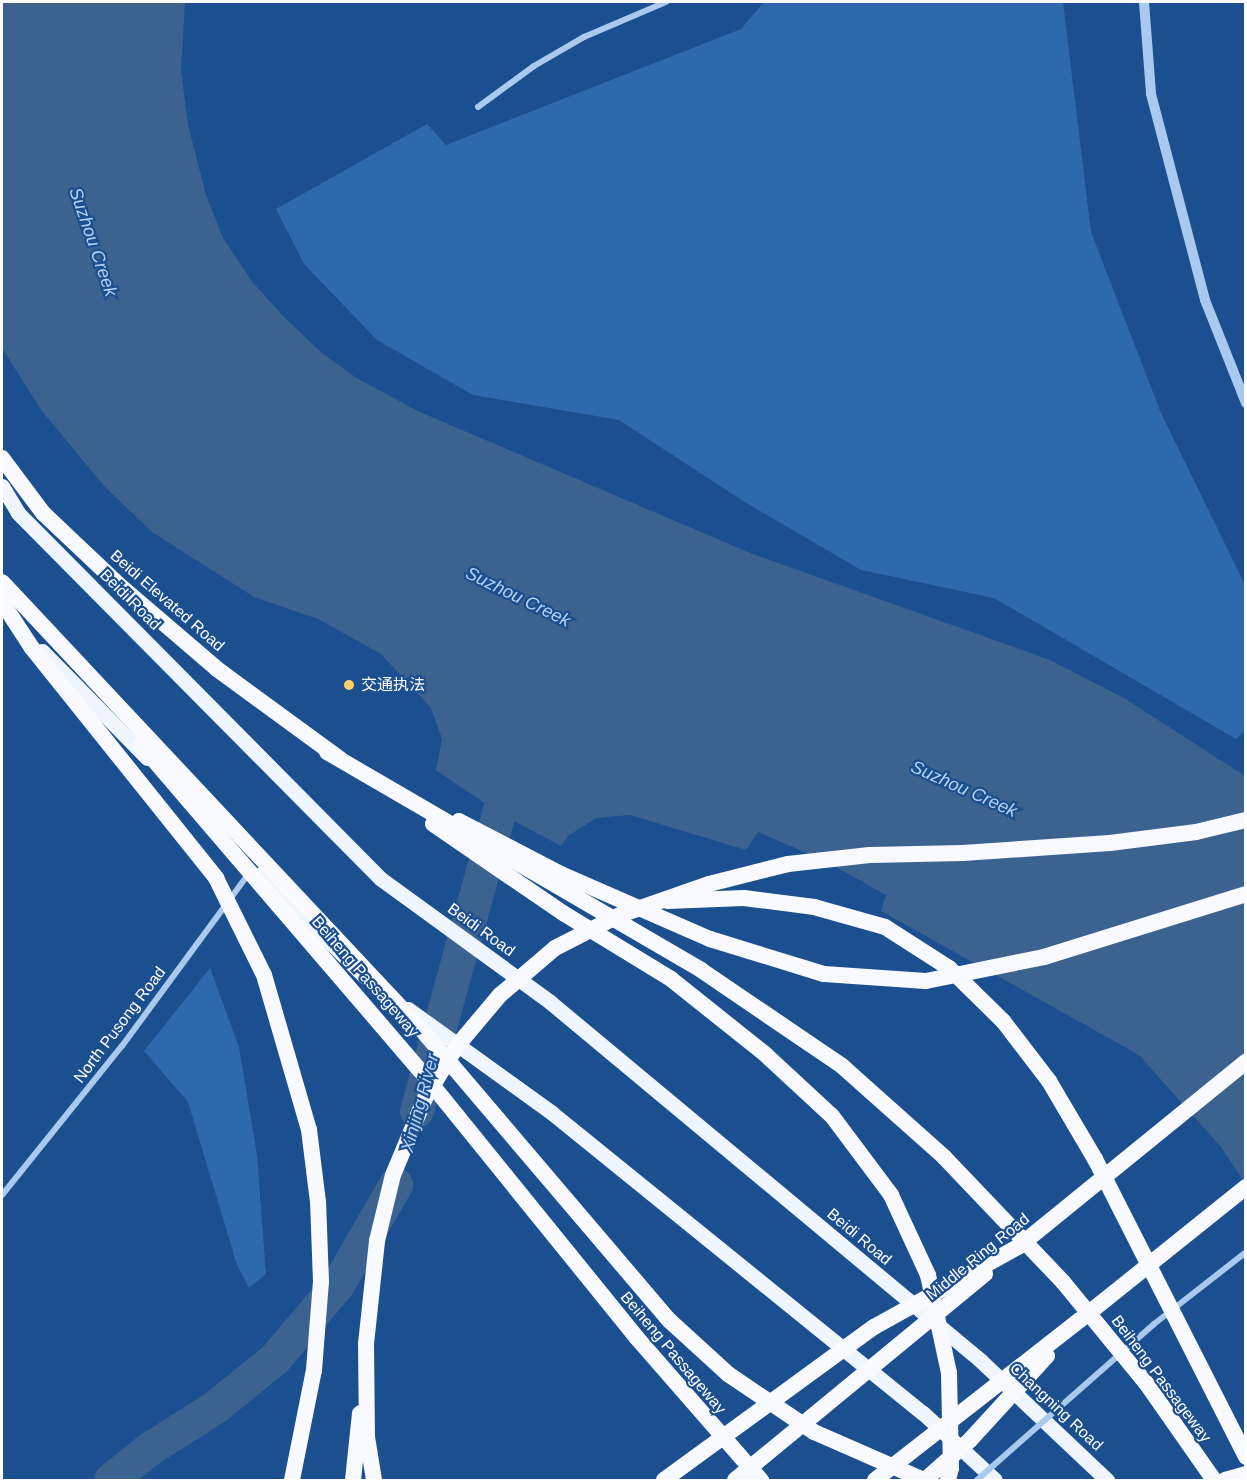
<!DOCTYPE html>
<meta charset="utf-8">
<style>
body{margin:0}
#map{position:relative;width:1247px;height:1482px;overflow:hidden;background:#1b4f8f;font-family:Arial,"Noto Sans SC",sans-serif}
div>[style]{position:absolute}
.green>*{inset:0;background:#2e69ad}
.water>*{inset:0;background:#3c6290}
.canal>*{height:34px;margin:-17px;padding:0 17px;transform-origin:17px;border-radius:17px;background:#3c6290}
.minor>*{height:6px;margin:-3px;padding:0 3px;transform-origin:3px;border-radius:3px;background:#a9c9ee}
.tertiary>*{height:10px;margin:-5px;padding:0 5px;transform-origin:5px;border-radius:5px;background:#a9c9ee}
.primary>*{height:15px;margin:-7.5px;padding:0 7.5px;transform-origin:7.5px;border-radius:7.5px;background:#f0f6ff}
.trunk>*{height:16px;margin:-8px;padding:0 8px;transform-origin:8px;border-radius:8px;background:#f8faff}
.minor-bridge>*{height:6px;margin:-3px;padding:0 3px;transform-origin:3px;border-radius:3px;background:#a9c9ee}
.trunk-bridge>*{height:16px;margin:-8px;padding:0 8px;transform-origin:8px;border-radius:8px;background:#f8faff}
.dots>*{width:16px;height:16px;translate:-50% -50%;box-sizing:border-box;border:3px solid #1b4f8f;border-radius:50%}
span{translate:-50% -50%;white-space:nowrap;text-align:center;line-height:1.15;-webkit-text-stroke:4.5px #1b4f8f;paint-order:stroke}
.street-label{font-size:16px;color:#fff}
.poi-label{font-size:16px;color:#fff}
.left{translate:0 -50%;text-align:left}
.water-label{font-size:18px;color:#b5d3f5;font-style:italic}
.frame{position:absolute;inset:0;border:3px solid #fff;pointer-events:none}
</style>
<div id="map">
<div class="green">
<i style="clip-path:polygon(764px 2px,1063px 2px,1091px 232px,1161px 413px,1245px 585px,1245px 731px,1236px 739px,994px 598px,861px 570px,743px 501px,619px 420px,473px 395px,377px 340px,304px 264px,276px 209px,427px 124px,446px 145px,741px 29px)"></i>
<i style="clip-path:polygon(210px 968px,239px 1047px,257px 1155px,266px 1274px,249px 1288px,237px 1265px,188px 1102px,144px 1051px)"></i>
</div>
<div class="water">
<i style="clip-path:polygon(2px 2px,185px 2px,181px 70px,188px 125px,206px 195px,223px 238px,253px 283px,285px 318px,322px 353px,358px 379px,420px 412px,750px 553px,1050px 660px,1124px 698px,1245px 776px,1245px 1183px,1221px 1147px,1139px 1055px,881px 911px,886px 895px,825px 861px,758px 832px,746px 850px,630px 815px,596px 818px,568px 836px,561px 846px,499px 813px,436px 770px,442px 739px,431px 708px,381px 654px,318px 619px,254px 597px,152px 532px,105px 487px,42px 411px,2px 348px)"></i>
</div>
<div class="canal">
<i style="left:417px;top:1111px;width:309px;rotate:-74.6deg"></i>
<i style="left:499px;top:813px;width:48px;rotate:-64deg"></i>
<i style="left:111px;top:1480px;width:50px;rotate:-38.5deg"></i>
<i style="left:150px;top:1449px;width:78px;rotate:-32.5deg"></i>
<i style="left:216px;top:1407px;width:76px;rotate:-39.1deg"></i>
<i style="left:275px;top:1359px;width:97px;rotate:-49.6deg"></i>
<i style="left:338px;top:1285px;width:116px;rotate:-59.9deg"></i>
</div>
<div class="minor">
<i style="left:478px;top:107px;width:69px;rotate:-36.2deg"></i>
<i style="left:534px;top:66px;width:58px;rotate:-30.1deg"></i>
<i style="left:584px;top:37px;width:89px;rotate:-23.1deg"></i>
<i style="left:2px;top:1195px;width:191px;rotate:-51.2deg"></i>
<i style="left:122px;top:1046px;width:216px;rotate:-53.7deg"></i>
</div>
<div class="tertiary">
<i style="left:1144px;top:2px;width:92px;rotate:85.6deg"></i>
<i style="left:1151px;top:94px;width:213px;rotate:75.3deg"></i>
<i style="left:1205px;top:300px;width:111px;rotate:68.3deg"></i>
</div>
<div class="primary">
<i style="left:2px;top:486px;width:31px;rotate:59deg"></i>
<i style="left:18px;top:513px;width:515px;rotate:45.24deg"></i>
<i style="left:381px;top:879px;width:209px;rotate:36deg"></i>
<i style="left:550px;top:1002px;width:560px;rotate:39.78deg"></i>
<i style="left:980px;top:1360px;width:175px;rotate:43.4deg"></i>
<i style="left:42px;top:651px;width:150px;rotate:45.5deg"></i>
<i style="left:261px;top:874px;width:146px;rotate:44.7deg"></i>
<i style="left:408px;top:1009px;width:178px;rotate:35.8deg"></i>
<i style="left:552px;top:1113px;width:477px;rotate:39deg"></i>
<i style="left:923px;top:1413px;width:98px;rotate:42.9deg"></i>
</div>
<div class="trunk">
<i style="left:2px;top:458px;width:69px;rotate:53.3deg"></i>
<i style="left:43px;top:513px;width:103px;rotate:43.4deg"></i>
<i style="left:118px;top:584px;width:130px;rotate:40.6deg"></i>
<i style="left:217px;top:669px;width:152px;rotate:36.2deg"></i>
<i style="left:459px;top:821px;width:115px;rotate:27.5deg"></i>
<i style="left:561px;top:874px;width:163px;rotate:23.6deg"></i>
<i style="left:710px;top:939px;width:119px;rotate:17.1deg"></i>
<i style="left:824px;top:974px;width:102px;rotate:3.9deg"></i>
<i style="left:926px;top:981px;width:120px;rotate:-11.5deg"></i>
<i style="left:1044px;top:957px;width:212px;rotate:-17.3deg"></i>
<i style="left:963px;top:853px;width:147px;rotate:-3.9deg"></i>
<i style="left:1110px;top:843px;width:87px;rotate:-7.3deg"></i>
<i style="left:1196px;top:832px;width:51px;rotate:-13.5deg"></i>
<i style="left:667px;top:901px;width:77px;rotate:-2.2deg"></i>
<i style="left:744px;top:898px;width:71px;rotate:7.3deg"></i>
<i style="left:814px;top:907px;width:74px;rotate:15.7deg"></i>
<i style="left:885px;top:927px;width:76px;rotate:32.6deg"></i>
<i style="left:949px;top:968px;width:76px;rotate:44.5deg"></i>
<i style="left:1003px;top:1021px;width:76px;rotate:52.5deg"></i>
<i style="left:1049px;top:1081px;width:91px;rotate:59.5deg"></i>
<i style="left:1018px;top:1247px;width:294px;rotate:-39.1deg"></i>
<i style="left:1080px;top:1320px;width:213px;rotate:-38.7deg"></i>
<i style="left:292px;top:1480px;width:112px;rotate:-78.7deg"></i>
<i style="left:314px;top:1370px;width:88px;rotate:-85.5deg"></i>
<i style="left:321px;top:1282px;width:80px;rotate:-92.1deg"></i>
<i style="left:318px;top:1202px;width:73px;rotate:-97.1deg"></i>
<i style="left:353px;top:1480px;width:67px;rotate:-84deg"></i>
<i style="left:1225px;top:1480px;width:22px;rotate:-16deg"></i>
</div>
<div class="minor-bridge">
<i style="left:977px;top:1480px;width:236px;rotate:-41.4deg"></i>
<i style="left:1154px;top:1324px;width:117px;rotate:-38deg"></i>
</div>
<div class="trunk-bridge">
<i style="left:2px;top:582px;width:614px;rotate:46.85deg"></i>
<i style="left:422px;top:1030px;width:382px;rotate:49.6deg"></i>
<i style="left:670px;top:1321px;width:79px;rotate:42.4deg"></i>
<i style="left:728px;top:1374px;width:104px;rotate:34deg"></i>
<i style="left:814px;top:1432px;width:120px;rotate:23.6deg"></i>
<i style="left:2px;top:602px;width:55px;rotate:56.9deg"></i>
<i style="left:32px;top:648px;width:295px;rotate:51.3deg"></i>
<i style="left:216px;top:878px;width:108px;rotate:63.7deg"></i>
<i style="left:264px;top:975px;width:161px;rotate:73.8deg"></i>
<i style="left:141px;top:745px;width:428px;rotate:49.4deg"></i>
<i style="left:420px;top:1070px;width:345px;rotate:51deg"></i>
<i style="left:637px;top:1338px;width:189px;rotate:48.9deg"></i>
<i style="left:327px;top:752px;width:433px;rotate:30.2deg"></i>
<i style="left:701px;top:970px;width:171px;rotate:34.2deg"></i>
<i style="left:842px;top:1066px;width:137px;rotate:41.7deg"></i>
<i style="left:944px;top:1157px;width:173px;rotate:46.4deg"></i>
<i style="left:1063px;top:1282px;width:131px;rotate:50.6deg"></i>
<i style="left:1146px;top:1383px;width:118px;rotate:55deg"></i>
<i style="left:433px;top:824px;width:158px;rotate:34.4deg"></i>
<i style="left:563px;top:913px;width:127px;rotate:31.4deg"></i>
<i style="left:671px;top:979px;width:120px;rotate:38.6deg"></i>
<i style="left:765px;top:1054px;width:91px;rotate:42.8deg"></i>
<i style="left:832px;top:1116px;width:99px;rotate:53.2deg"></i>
<i style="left:891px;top:1195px;width:88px;rotate:65.2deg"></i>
<i style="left:928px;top:1275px;width:100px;rotate:77.9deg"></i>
<i style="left:949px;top:1373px;width:95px;rotate:88.8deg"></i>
<i style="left:951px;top:1468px;width:12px;rotate:104deg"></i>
<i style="left:1095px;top:1159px;width:334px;rotate:63.1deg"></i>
<i style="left:374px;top:1480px;width:44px;rotate:-99.2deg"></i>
<i style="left:367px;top:1437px;width:93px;rotate:-90.6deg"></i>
<i style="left:366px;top:1344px;width:104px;rotate:-83.9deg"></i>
<i style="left:377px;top:1241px;width:68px;rotate:-76.4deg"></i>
<i style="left:393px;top:1175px;width:83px;rotate:-67.4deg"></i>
<i style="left:425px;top:1098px;width:61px;rotate:-58.4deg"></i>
<i style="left:457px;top:1046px;width:67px;rotate:-49.9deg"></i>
<i style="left:500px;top:995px;width:72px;rotate:-40.5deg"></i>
<i style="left:555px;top:948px;width:73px;rotate:-26.9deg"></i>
<i style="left:620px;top:915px;width:94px;rotate:-19.2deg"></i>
<i style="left:709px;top:884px;width:81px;rotate:-14.2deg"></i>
<i style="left:788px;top:864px;width:82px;rotate:-6.3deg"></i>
<i style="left:870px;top:855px;width:93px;rotate:-1.2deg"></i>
<i style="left:664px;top:1480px;width:260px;rotate:-36.1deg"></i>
<i style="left:874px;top:1327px;width:165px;rotate:-29.1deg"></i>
<i style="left:735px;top:1480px;width:324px;rotate:-39.5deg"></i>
<i style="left:875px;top:1480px;width:260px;rotate:-38deg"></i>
<i style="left:925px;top:1480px;width:60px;rotate:-41.6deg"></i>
<i style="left:970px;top:1440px;width:114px;rotate:-47.5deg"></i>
</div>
<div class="dots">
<i style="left:349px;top:685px;background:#ffd166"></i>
</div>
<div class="street-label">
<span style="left:130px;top:600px;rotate:45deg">Beidi Road</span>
<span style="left:167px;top:601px;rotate:41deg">Beidi Elevated Road</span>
<span style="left:481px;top:930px;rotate:36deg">Beidi Road</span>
<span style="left:365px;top:977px;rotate:49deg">Beiheng Passageway</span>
<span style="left:120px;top:1025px;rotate:-53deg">North Pusong Road</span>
<span style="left:859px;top:1237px;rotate:40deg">Beidi Road</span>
<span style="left:978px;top:1257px;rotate:-39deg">Middle Ring Road</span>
<span style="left:673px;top:1353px;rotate:50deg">Beiheng Passageway</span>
<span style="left:1161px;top:1379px;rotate:53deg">Beiheng Passageway</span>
<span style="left:1056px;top:1407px;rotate:43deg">Changning Road</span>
</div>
<div class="poi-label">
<span class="left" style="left:361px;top:685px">交通执法</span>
</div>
<div class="water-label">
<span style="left:93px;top:242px;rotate:71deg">Suzhou Creek</span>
<span style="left:518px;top:597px;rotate:26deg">Suzhou Creek</span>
<span style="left:964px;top:789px;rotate:24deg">Suzhou Creek</span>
<span style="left:420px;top:1103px;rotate:-75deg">Xinjing River</span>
</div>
<div class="frame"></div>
</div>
